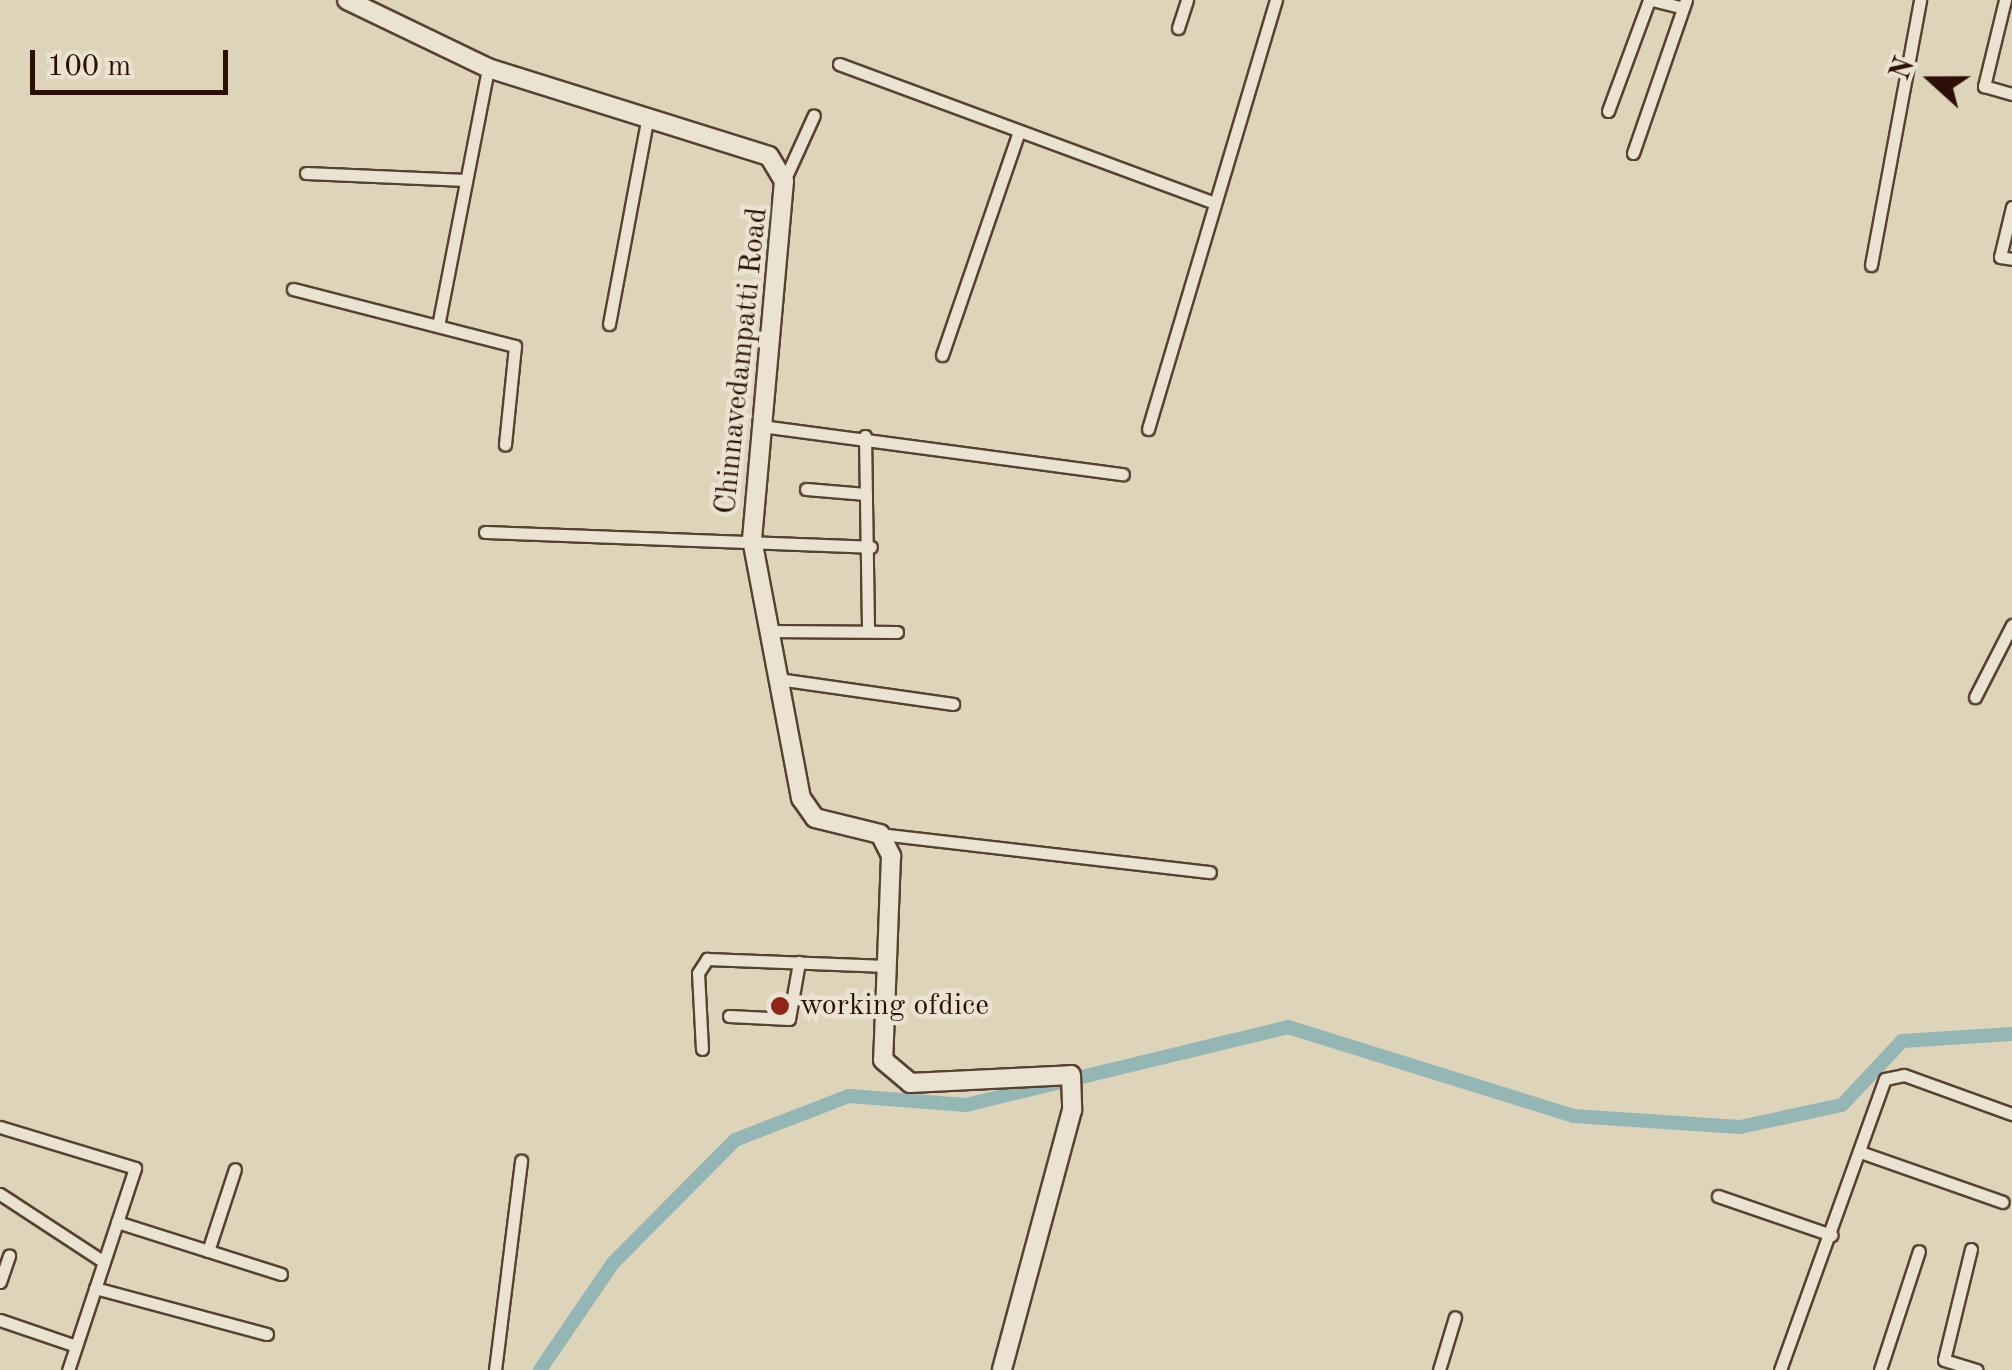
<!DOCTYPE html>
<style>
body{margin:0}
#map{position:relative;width:2012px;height:1370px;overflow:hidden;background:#ded4ba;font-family:"Old Standard TT",serif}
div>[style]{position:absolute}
.canal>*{height:14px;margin:-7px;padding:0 7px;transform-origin:7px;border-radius:7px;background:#94b7b5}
.roads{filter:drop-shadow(2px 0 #594132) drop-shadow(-2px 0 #594132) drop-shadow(0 2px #594132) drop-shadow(0 -2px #594132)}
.street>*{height:11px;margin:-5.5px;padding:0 5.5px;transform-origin:5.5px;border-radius:5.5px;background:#eae3d2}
.secondary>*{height:18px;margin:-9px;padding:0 9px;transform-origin:9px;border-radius:9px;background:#eae3d2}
.dots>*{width:28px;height:28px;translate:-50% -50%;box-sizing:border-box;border:5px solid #eae3d2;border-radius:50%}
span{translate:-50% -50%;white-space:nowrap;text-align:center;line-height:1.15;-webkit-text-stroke:9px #eae3d2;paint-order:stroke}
.street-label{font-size:30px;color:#2d1005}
.poi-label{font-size:30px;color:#2d1005}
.left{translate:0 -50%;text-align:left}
.north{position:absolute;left:1882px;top:30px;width:100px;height:100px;-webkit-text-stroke:8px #eae3d2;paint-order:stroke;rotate:291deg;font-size:28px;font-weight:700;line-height:40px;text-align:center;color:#2d1005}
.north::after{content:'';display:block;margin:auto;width:35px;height:45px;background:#2d1005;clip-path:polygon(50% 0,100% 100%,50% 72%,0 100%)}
.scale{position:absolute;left:30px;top:50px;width:198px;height:45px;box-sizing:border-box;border:5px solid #2d1005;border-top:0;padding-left:12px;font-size:30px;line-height:35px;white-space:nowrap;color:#2d1005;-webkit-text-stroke:8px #eae3d2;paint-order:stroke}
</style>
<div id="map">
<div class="canal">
<i style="left:540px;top:1370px;width:130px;rotate:-55.7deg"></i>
<i style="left:613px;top:1263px;width:173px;rotate:-45.2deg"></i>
<i style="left:735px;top:1140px;width:122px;rotate:-21.1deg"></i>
<i style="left:849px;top:1096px;width:117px;rotate:4.4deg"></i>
<i style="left:966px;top:1105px;width:331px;rotate:-13.6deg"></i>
<i style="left:1288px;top:1027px;width:299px;rotate:17.3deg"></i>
<i style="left:1573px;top:1116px;width:167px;rotate:3.8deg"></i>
<i style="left:1740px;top:1127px;width:104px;rotate:-12.2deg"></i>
<i style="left:1842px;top:1105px;width:88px;rotate:-46.8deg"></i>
<i style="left:1902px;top:1041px;width:110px;rotate:-3.6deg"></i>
</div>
<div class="roads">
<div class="street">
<i style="left:1652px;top:0;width:32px;rotate:14deg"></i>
<i style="left:2005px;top:0;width:89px;rotate:103.7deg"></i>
<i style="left:1984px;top:86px;width:29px;rotate:16deg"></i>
<i style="left:1178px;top:28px;width:29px;rotate:-72deg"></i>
<i style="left:839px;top:64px;width:401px;rotate:20.3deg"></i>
<i style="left:1608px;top:111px;width:118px;rotate:-69.7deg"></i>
<i style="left:1633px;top:153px;width:162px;rotate:-70.9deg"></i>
<i style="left:306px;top:173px;width:160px;rotate:2.5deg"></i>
<i style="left:784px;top:181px;width:72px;rotate:-65.6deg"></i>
<i style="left:2012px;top:207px;width:51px;rotate:103.5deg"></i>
<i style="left:2000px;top:257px;width:12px;rotate:9deg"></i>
<i style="left:1871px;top:265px;width:269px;rotate:-79.5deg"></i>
<i style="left:293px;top:289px;width:229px;rotate:14.4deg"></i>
<i style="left:515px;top:346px;width:99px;rotate:95.8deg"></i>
<i style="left:609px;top:324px;width:213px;rotate:-79.4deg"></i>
<i style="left:438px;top:326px;width:263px;rotate:-79deg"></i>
<i style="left:942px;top:355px;width:237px;rotate:-71deg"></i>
<i style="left:761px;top:426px;width:365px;rotate:7.6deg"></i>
<i style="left:1148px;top:429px;width:448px;rotate:-73.4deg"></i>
<i style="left:865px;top:436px;width:194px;rotate:89.1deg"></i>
<i style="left:806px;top:489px;width:60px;rotate:4.8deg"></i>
<i style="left:485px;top:532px;width:386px;rotate:2.2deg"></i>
<i style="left:769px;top:631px;width:128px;rotate:0.4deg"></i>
<i style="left:778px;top:679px;width:177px;rotate:8.1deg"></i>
<i style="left:1975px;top:697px;width:81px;rotate:-62.8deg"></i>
<i style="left:880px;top:834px;width:332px;rotate:6.6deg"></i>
<i style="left:729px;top:1016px;width:60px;rotate:2.9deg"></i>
<i style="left:789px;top:1019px;width:58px;rotate:-80deg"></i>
<i style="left:702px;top:1049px;width:76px;rotate:-93deg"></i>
<i style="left:698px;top:973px;width:17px;rotate:-57deg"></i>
<i style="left:707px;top:959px;width:180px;rotate:2.2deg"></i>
<i style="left:0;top:1127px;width:141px;rotate:16.9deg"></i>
<i style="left:135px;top:1168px;width:213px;rotate:108.3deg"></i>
<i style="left:1860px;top:1152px;width:151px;rotate:19.3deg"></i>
<i style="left:0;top:1194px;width:124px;rotate:33.2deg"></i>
<i style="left:1718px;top:1196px;width:120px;rotate:19deg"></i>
<i style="left:117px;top:1222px;width:172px;rotate:17.6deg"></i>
<i style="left:1971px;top:1249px;width:114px;rotate:103.7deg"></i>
<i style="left:1944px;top:1360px;width:34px;rotate:17deg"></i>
<i style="left:208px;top:1251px;width:86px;rotate:-71.8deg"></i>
<i style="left:0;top:1282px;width:28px;rotate:-71deg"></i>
<i style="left:95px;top:1288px;width:178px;rotate:15deg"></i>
<i style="left:0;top:1320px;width:80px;rotate:18.9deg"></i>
<i style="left:495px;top:1370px;width:211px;rotate:-82.9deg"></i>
<i style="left:1439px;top:1370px;width:55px;rotate:-73.2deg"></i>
<i style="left:1780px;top:1370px;width:309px;rotate:-70.2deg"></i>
<i style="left:1885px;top:1079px;width:19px;rotate:-12deg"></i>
<i style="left:1904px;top:1075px;width:115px;rotate:19.9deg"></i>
<i style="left:1880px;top:1370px;width:125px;rotate:-71.9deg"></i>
</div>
<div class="secondary">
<i style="left:347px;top:0;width:157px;rotate:25.7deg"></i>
<i style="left:488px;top:68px;width:294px;rotate:17.4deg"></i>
<i style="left:769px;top:156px;width:29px;rotate:59deg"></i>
<i style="left:784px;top:181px;width:359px;rotate:95.1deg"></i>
<i style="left:752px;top:539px;width:264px;rotate:79.3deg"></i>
<i style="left:801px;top:798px;width:24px;rotate:55deg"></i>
<i style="left:815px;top:818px;width:67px;rotate:13.8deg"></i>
<i style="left:880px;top:834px;width:25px;rotate:63deg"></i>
<i style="left:891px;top:856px;width:204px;rotate:92.2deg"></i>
<i style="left:883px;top:1060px;width:35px;rotate:40deg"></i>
<i style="left:910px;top:1083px;width:161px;rotate:-2.8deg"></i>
<i style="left:1071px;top:1075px;width:35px;rotate:88deg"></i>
<i style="left:1072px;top:1110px;width:269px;rotate:105.1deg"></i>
</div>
</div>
<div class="dots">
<i style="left:780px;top:1006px;background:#8f2418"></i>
</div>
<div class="street-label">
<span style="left:742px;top:361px;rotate:-84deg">Chinnavedampatti Road</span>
</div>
<div class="poi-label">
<span class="left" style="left:800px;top:1006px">working ofdice</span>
</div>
<div class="north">N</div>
<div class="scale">100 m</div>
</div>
